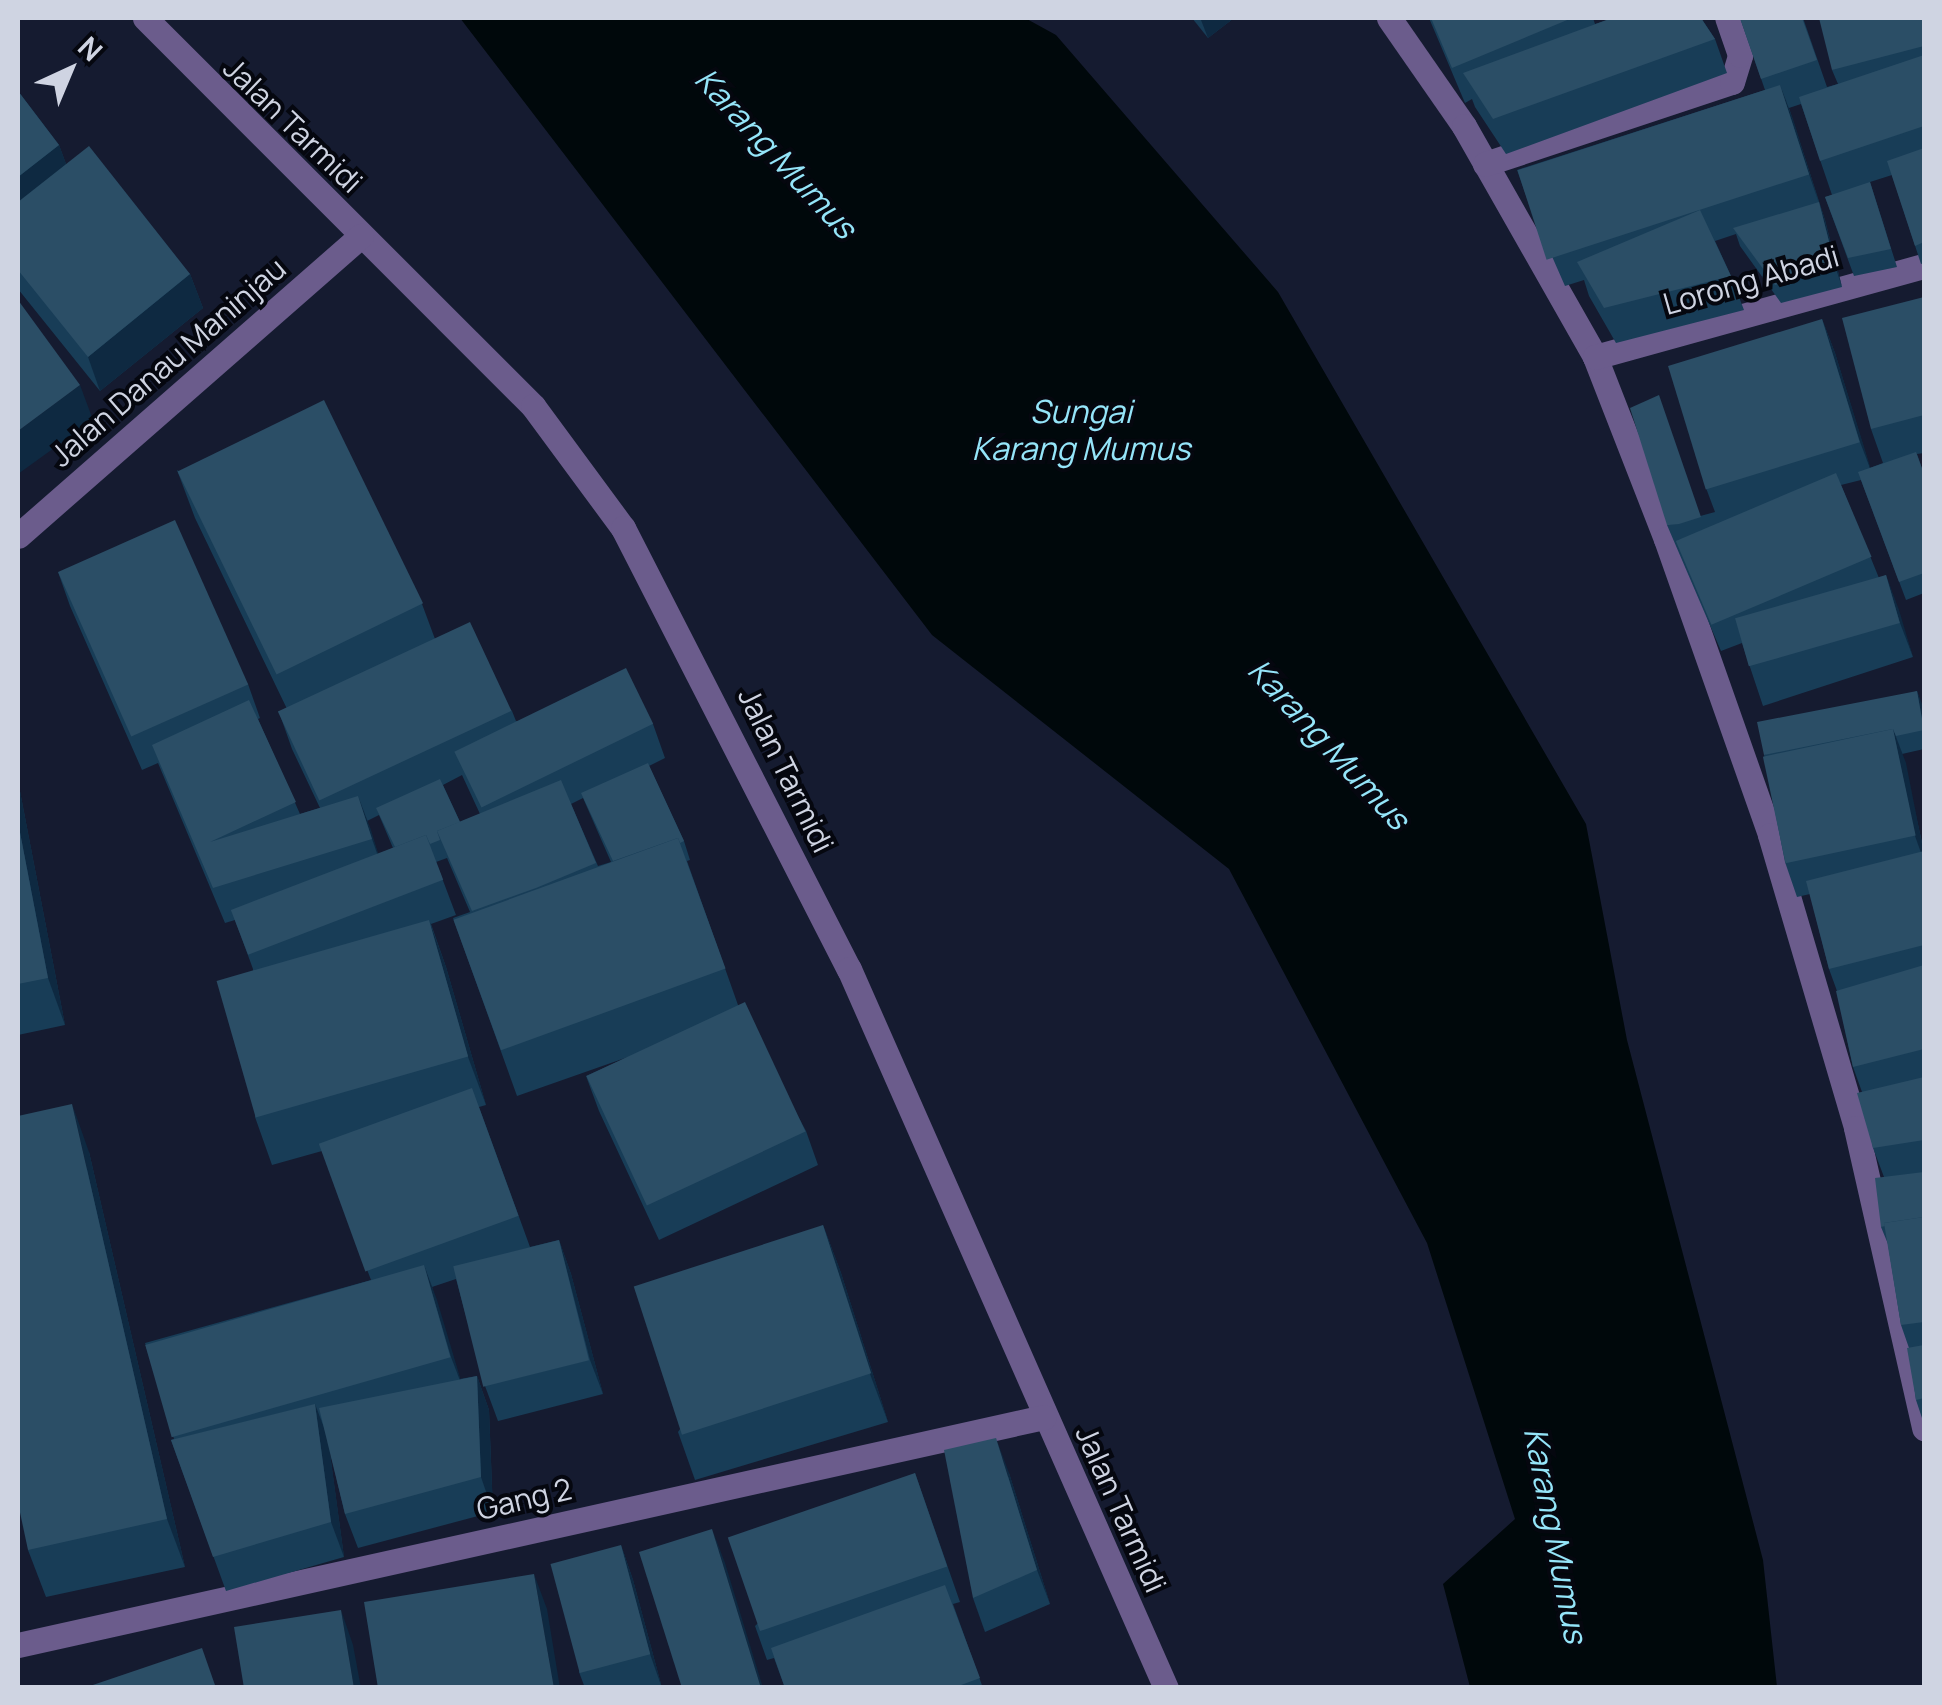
<!DOCTYPE html>
<style>
body{margin:0}
#map{position:relative;width:1942px;height:1705px;overflow:hidden;background:#151b30;font-family:Manrope,sans-serif}
div>[style]{position:absolute}
.water>*{inset:0;background:#00080b}
.minor>*{height:25px;margin:-12.5px;padding:0 12.5px;transform-origin:12.5px;border-radius:12.5px;background:#6b5c8c}
.wall>*{inset:0;background:#183d57}
.shaded-wall>*{inset:0;background:#0e2941}
.building>*{inset:0;background:#2b4e66;transform-origin:0 0}
span{translate:-50% -50%;white-space:nowrap;text-align:center;line-height:1.15;-webkit-text-stroke:8px #05070f;paint-order:stroke}
.street-label{font-size:30px;color:#cfd4e2}
.water-label{font-size:32px;color:#95e5f9;font-style:italic}
.frame{position:absolute;inset:0;border:20px solid #cfd4e2;pointer-events:none}
.north{position:absolute;left:20px;top:20px;width:100px;height:100px;-webkit-text-stroke:8px #05070f;paint-order:stroke;rotate:44deg;font-size:28px;font-weight:700;line-height:40px;text-align:center;color:#cfd4e2}
.north::after{content:'';display:block;margin:auto;width:35px;height:45px;background:#cfd4e2;clip-path:polygon(50% 0,100% 100%,50% 72%,0 100%)}
</style>
<div id="map">
<div class="water">
<i style="clip-path:polygon(460px 18px,1025px 18px,1056px 35px,1278px 292px,1586px 824px,1627px 1040px,1763px 1560px,1777px 1687px,1470px 1687px,1443px 1584px,1515px 1519px,1427px 1243px,1229px 869px,932px 635px)"></i>
</div>
<div class="minor">
<i style="left:145px;top:18px;width:549px;rotate:45deg"></i>
<i style="left:533px;top:406px;width:152px;rotate:53.6deg"></i>
<i style="left:623px;top:528px;width:496px;rotate:62.9deg"></i>
<i style="left:849px;top:969px;width:786px;rotate:66.21deg"></i>
<i style="left:1389px;top:18px;width:131px;rotate:55.2deg"></i>
<i style="left:1464px;top:126px;width:266px;rotate:60.4deg"></i>
<i style="left:1595px;top:357px;width:195px;rotate:68.7deg"></i>
<i style="left:1666px;top:539px;width:314px;rotate:70.6deg"></i>
<i style="left:1770px;top:835px;width:305px;rotate:73.6deg"></i>
<i style="left:1856px;top:1128px;width:308px;rotate:77.2deg"></i>
<i style="left:1485px;top:164px;width:260px;rotate:-18.4deg"></i>
<i style="left:1732px;top:82px;width:28px;rotate:-73deg"></i>
<i style="left:1740px;top:55px;width:39px;rotate:-109deg"></i>
<i style="left:1595px;top:357px;width:341px;rotate:-15.5deg"></i>
<i style="left:18px;top:536px;width:456px;rotate:-41.2deg"></i>
<i style="left:18px;top:1645px;width:1051px;rotate:-12.53deg"></i>
</div>
<div class="wall">
<i style="clip-path:polygon(1192px 18px,1234px 18px,1208px 38px)"></i>
<i style="clip-path:polygon(1429px 18px,1593px 18px,1595px 24px,1607px 20px,1606px 18px,1701px 18px,1715px 39px,1727px 73px,1506px 154px,1475px 107px,1472px 99px,1465px 103px)"></i>
<i style="clip-path:polygon(1740px 18px,1803px 18px,1827px 87px,1838px 84px,1832px 70px,1924px 18px,1924px 263px,1921px 264px,1892px 175px,1870px 182px,1897px 267px,1854px 276px,1825px 197px,1832px 195px,1801px 104px,1789px 108px,1825px 220px,1842px 287px,1781px 303px,1740px 246px,1736px 234px,1715px 241px,1731px 276px,1744px 310px,1616px 343px,1589px 296px,1584px 280px,1565px 286px,1529px 204px,1517px 170px,1765px 90px)"></i>
<i style="clip-path:polygon(18px 91px,59px 145px,66px 164px,190px 274px,203px 308px,100px 391px,18px 289px)"></i>
<i style="clip-path:polygon(1924px 297px,1924px 453px,1917px 454px,1924px 474px,1924px 593px,1906px 600px,1861px 480px,1841px 485px,1879px 578px,1886px 575px,1913px 657px,1763px 706px,1742px 643px,1721px 651px,1667px 525px,1715px 512px,1706px 488px,1822px 319px,1835px 353px,1870px 468px,1883px 463px,1871px 429px)"></i>
<i style="clip-path:polygon(evenodd,177px 470px,422px 604px,435px 639px,512px 711px,516px 721px,653px 724px,665px 758px,649px 766px,684px 841px,690px 860px,687px 861px,738px 1005px,806px 1131px,818px 1165px,659px 1240px,599px 1111px,586px 1076px,628px 1057px,517px 1096px,453px 918px,470px 912px,447px 858px,436px 862px,456px 915px,431px 924px,446px 967px,486px 1105px,479px 1107px,530px 1247px,559px 1240px,571px 1274px,603px 1394px,498px 1421px,485px 1386px,456px 1279px,432px 1287px,460px 1379px,477px 1376px,489px 1410px,493px 1512px,358px 1548px,345px 1514px,329px 1447px,344px 1557px,226px 1591px,171px 1440px,174px 1439px,145px 1343px,371px 1280px,322px 1151px,272px 1165px,255px 1117px,253px 969px,235px 920px,225px 923px,158px 763px,142px 770px,70px 606px,58px 572px,248px 684px,260px 718px,258px 719px,300px 814px,320px 808px,292px 749px,280px 715px,288px 711px,195px 518px,177px 470px,462px 775px,480px 814px,460px 822px,443px 785px,462px 775px,177px 470px,583px 798px,611px 862px,598px 866px,571px 804px,583px 798px,177px 470px,379px 815px,393px 848px,378px 854px,367px 821px,379px 815px)"></i>
<i style="clip-path:polygon(1917px 691px,1924px 713px,1924px 749px,1902px 754px,1924px 851px,1924px 1424px,1916px 1400px,1909px 1348px,1901px 1325px,1888px 1244px,1881px 1227px,1884px 1177px,1873px 1148px,1862px 1092px,1853px 1067px,1837px 991px,1829px 969px,1810px 894px,1797px 897px,1785px 862px,1764px 755px)"></i>
<i style="clip-path:polygon(18px 781px,65px 1025px,18px 1035px)"></i>
<i style="clip-path:polygon(89px 1152px,185px 1567px,46px 1597px,28px 1550px)"></i>
<i style="clip-path:polygon(823px 1225px,841px 1273px,888px 1422px,695px 1480px,678px 1432px)"></i>
<i style="clip-path:polygon(915px 1473px,960px 1602px,953px 1604px,983px 1688px,785px 1688px,774px 1658px,767px 1660px,755px 1626px)"></i>
<i style="clip-path:polygon(1009px 1473px,1050px 1604px,985px 1632px,973px 1598px)"></i>
<i style="clip-path:polygon(621px 1545px,633px 1580px,662px 1688px,585px 1688px,579px 1672px)"></i>
</div>
<div class="shaded-wall">
<i style="clip-path:polygon(1204px 18px,1234px 18px,1208px 38px,1201px 20px)"></i>
<i style="clip-path:polygon(1780px 85px,1793px 119px,1821px 209px,1809px 174px)"></i>
<i style="clip-path:polygon(59px 145px,72px 180px,18px 221px,18px 177px)"></i>
<i style="clip-path:polygon(1819px 202px,1825px 220px,1842px 287px,1836px 269px)"></i>
<i style="clip-path:polygon(190px 274px,203px 308px,100px 391px,88px 357px)"></i>
<i style="clip-path:polygon(1822px 319px,1835px 353px,1873px 476px,1860px 442px)"></i>
<i style="clip-path:polygon(80px 385px,93px 420px,18px 474px,18px 431px)"></i>
<i style="clip-path:polygon(1886px 575px,1899px 610px,1913px 657px,1900px 623px)"></i>
<i style="clip-path:polygon(1917px 691px,1924px 709px,1924px 730px)"></i>
<i style="clip-path:polygon(1893px 729px,1906px 763px,1924px 854px,1924px 861px,1915px 836px)"></i>
<i style="clip-path:polygon(18px 781px,65px 1025px,48px 978px,18px 822px)"></i>
<i style="clip-path:polygon(358px 796px,371px 830px,384px 873px,372px 839px)"></i>
<i style="clip-path:polygon(429px 920px,446px 967px,486px 1105px,468px 1057px)"></i>
<i style="clip-path:polygon(72px 1104px,89px 1152px,185px 1567px,167px 1519px)"></i>
<i style="clip-path:polygon(823px 1225px,841px 1273px,888px 1422px,870px 1374px)"></i>
<i style="clip-path:polygon(559px 1240px,571px 1274px,603px 1394px,590px 1360px)"></i>
<i style="clip-path:polygon(424px 1265px,437px 1300px,464px 1391px,451px 1357px)"></i>
<i style="clip-path:polygon(477px 1376px,489px 1410px,493px 1512px,481px 1477px)"></i>
<i style="clip-path:polygon(315px 1404px,328px 1438px,344px 1557px,331px 1522px)"></i>
<i style="clip-path:polygon(996px 1438px,1009px 1473px,1050px 1604px,1037px 1570px)"></i>
<i style="clip-path:polygon(712px 1529px,725px 1563px,763px 1688px,761px 1688px)"></i>
<i style="clip-path:polygon(621px 1545px,633px 1580px,662px 1688px,650px 1654px)"></i>
<i style="clip-path:polygon(534px 1574px,547px 1609px,560px 1688px,554px 1688px)"></i>
<i style="clip-path:polygon(341px 1610px,353px 1645px,361px 1688px,354px 1688px)"></i>
</div>
<div class="building">
<i style="clip-path:polygon(1431px 18px,1572px 18px,1452px 68px)"></i>
<i style="clip-path:polygon(1612px 18px,1701px 18px,1715px 39px,1493px 119px,1463px 73px)"></i>
<i style="clip-path:polygon(1740px 18px,1802px 18px,1817px 60px,1761px 79px)"></i>
<i style="clip-path:polygon(1819px 18px,1924px 18px,1924px 46px,1832px 70px)"></i>
<i style="clip-path:polygon(1924px 55px,1924px 126px,1820px 161px,1799px 97px)"></i>
<i style="left:1780px;top:85px;width:94px;height:276px;rotate:72deg"></i>
<i style="clip-path:polygon(18px 91px,59px 145px,18px 177px)"></i>
<i style="clip-path:polygon(89px 146px,190px 274px,88px 357px,18px 270px,18px 202px)"></i>
<i style="clip-path:polygon(1924px 148px,1924px 242px,1915px 246px,1887px 161px)"></i>
<i style="clip-path:polygon(1870px 182px,1891px 249px,1848px 258px,1825px 197px)"></i>
<i style="clip-path:polygon(1819px 202px,1836px 269px,1775px 285px,1733px 228px)"></i>
<i style="clip-path:polygon(1700px 210px,1731px 276px,1604px 308px,1577px 262px)"></i>
<i style="clip-path:polygon(1924px 297px,1924px 415px,1871px 429px,1842px 318px)"></i>
<i style="clip-path:polygon(18px 300px,80px 385px,18px 431px)"></i>
<i style="left:1822px;top:319px;width:129px;height:161px;rotate:73deg"></i>
<i style="clip-path:polygon(1659px 395px,1701px 517px,1679px 524px,1667px 525px,1630px 408px)"></i>
<i style="left:324px;top:400px;width:226px;height:163px;rotate:64deg"></i>
<i style="clip-path:polygon(1916px 452px,1924px 474px,1924px 573px,1899px 582px,1858px 472px)"></i>
<i style="left:1836px;top:473px;width:91px;height:174px;rotate:67deg"></i>
<i style="left:175px;top:520px;width:180px;height:128px;rotate:66deg"></i>
<i style="left:1886px;top:575px;width:50px;height:157px;rotate:74deg"></i>
<i style="left:470px;top:622px;width:98px;height:212px;rotate:65deg"></i>
<i style="left:626px;top:668px;width:62px;height:191px;rotate:64deg"></i>
<i style="clip-path:polygon(1917px 691px,1924px 730px,1896px 736px,1893px 729px,1764px 755px,1757px 722px)"></i>
<i style="clip-path:polygon(249px 700px,296px 802px,210px 842px,358px 796px,372px 839px,213px 888px,152px 745px)"></i>
<i style="left:1893px;top:729px;width:109px;height:133px;rotate:78deg"></i>
<i style="clip-path:polygon(648px 763px,684px 841px,680px 843px,678px 838px,613px 861px,581px 793px)"></i>
<i style="clip-path:polygon(440px 779px,460px 822px,437px 831px,440px 840px,430px 844px,426px 835px,395px 847px,376px 808px)"></i>
<i style="clip-path:polygon(561px 780px,596px 863px,536px 888px,472px 911px,437px 831px)"></i>
<i style="clip-path:polygon(18px 822px,48px 978px,18px 984px)"></i>
<i style="left:426px;top:835px;width:48px;height:209px;rotate:69deg"></i>
<i style="left:678px;top:838px;width:139px;height:239px;rotate:70deg"></i>
<i style="clip-path:polygon(1924px 851px,1924px 945px,1829px 969px,1806px 881px)"></i>
<i style="left:429px;top:920px;width:142px;height:221px;rotate:74deg"></i>
<i style="clip-path:polygon(1924px 965px,1924px 1049px,1853px 1067px,1836px 991px)"></i>
<i style="left:745px;top:1002px;width:143px;height:175px;rotate:65deg"></i>
<i style="clip-path:polygon(1924px 1077px,1924px 1140px,1873px 1148px,1857px 1093px)"></i>
<i style="left:472px;top:1088px;width:136px;height:163px;rotate:70deg"></i>
<i style="clip-path:polygon(72px 1104px,167px 1519px,28px 1550px,18px 1503px,18px 1116px)"></i>
<i style="clip-path:polygon(1924px 1172px,1924px 1217px,1884px 1223px,1885px 1226px,1881px 1227px,1875px 1178px)"></i>
<i style="clip-path:polygon(1924px 1217px,1924px 1322px,1901px 1325px,1884px 1223px)"></i>
<i style="left:823px;top:1225px;width:156px;height:199px;rotate:72deg"></i>
<i style="left:559px;top:1240px;width:124px;height:109px;rotate:76deg"></i>
<i style="left:424px;top:1265px;width:96px;height:290px;rotate:74deg"></i>
<i style="clip-path:polygon(1924px 1345px,1924px 1398px,1916px 1400px,1907px 1348px)"></i>
<i style="clip-path:polygon(477px 1376px,481px 1477px,345px 1514px,319px 1408px)"></i>
<i style="clip-path:polygon(315px 1404px,331px 1522px,213px 1557px,171px 1440px)"></i>
<i style="clip-path:polygon(996px 1438px,1037px 1570px,973px 1598px,944px 1450px)"></i>
<i style="left:915px;top:1473px;width:99px;height:198px;rotate:71deg"></i>
<i style="clip-path:polygon(712px 1529px,761px 1688px,682px 1688px,639px 1552px)"></i>
<i style="left:621px;top:1545px;width:113px;height:73px;rotate:75deg"></i>
<i style="clip-path:polygon(534px 1574px,554px 1688px,378px 1688px,364px 1602px)"></i>
<i style="clip-path:polygon(945px 1585px,980px 1678px,953px 1688px,785px 1688px,771px 1648px)"></i>
<i style="clip-path:polygon(341px 1610px,354px 1688px,244px 1688px,234px 1627px)"></i>
<i style="clip-path:polygon(202px 1648px,216px 1688px,84px 1688px)"></i>
</div>
<div class="street-label">
<span style="left:293px;top:125px;rotate:44deg">Jalan Tarmidi</span>
<span style="left:1751px;top:280px;rotate:-16deg">Lorong Abadi</span>
<span style="left:168px;top:362px;rotate:-41deg">Jalan Danau Maninjau</span>
<span style="left:786px;top:770px;rotate:64deg">Jalan Tarmidi</span>
<span style="left:524px;top:1499px;rotate:-13deg">Gang 2</span>
<span style="left:1121px;top:1509px;rotate:66deg">Jalan Tarmidi</span>
</div>
<div class="water-label">
<span style="left:776px;top:153px;rotate:47deg">Karang Mumus</span>
<span style="left:1081px;top:430px">Sungai<br>Karang Mumus</span>
<span style="left:1329px;top:744px;rotate:47deg">Karang Mumus</span>
<span style="left:1556px;top:1535px;rotate:79deg">Karang Mumus</span>
</div>
<div class="frame"></div>
<div class="north">N</div>
</div>
